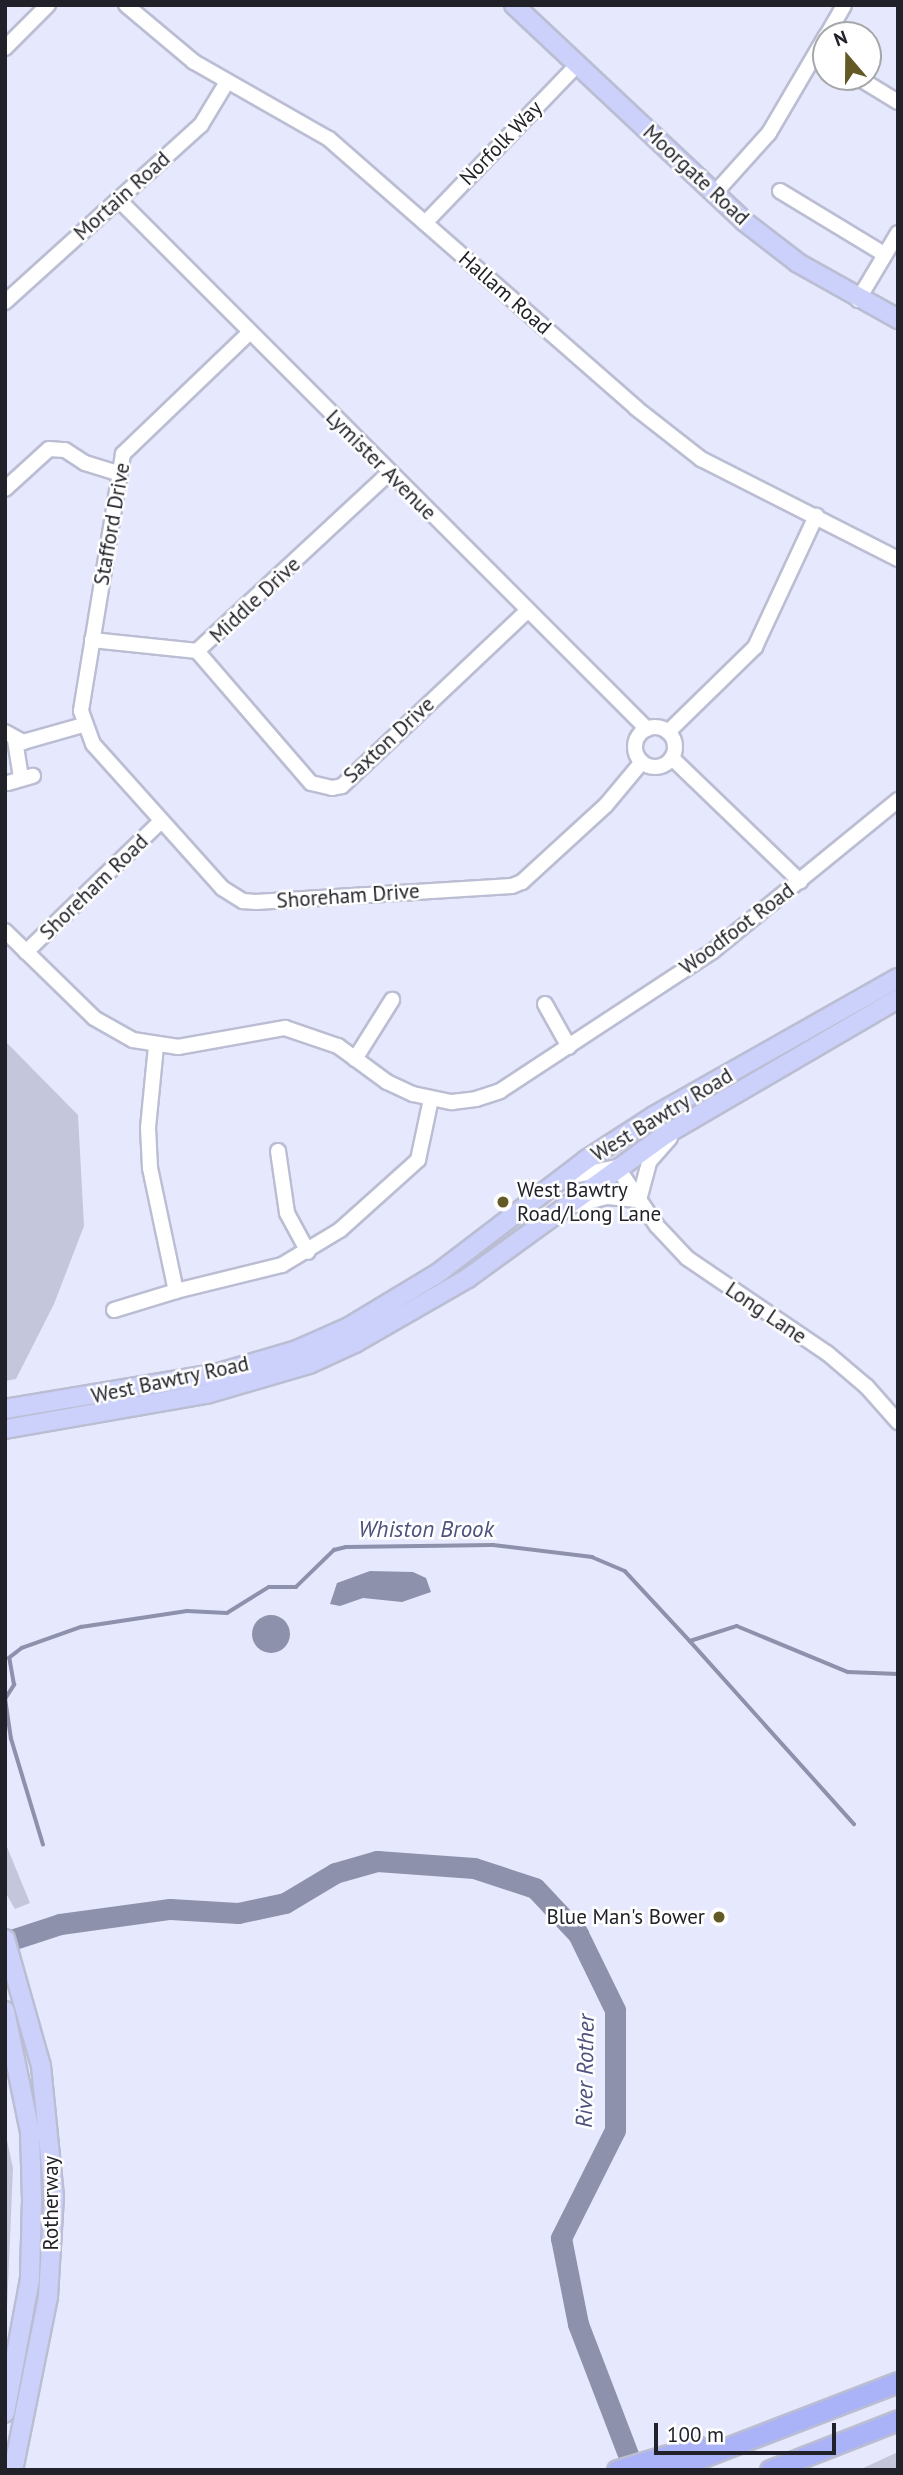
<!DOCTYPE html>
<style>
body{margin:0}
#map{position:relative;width:903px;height:2475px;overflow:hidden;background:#e6e9fe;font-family:"PT Sans",sans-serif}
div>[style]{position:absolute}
.green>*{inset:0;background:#c4c7db}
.water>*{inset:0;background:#8e91ac}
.round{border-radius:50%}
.stream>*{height:3.5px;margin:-1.75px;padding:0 1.75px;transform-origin:1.75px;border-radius:1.75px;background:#8e91ac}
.river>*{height:21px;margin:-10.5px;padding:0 10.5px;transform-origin:10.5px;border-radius:10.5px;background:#8e91ac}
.roads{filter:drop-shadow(2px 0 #bbbed3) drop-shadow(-2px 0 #bbbed3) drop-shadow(0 2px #bbbed3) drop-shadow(0 -2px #bbbed3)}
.minor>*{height:14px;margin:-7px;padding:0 7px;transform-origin:7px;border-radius:7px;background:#fff}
.minor>.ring{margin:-7px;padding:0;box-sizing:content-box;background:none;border:14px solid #fff;border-radius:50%}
.major>*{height:18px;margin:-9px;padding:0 9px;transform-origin:9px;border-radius:9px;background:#ccd1fb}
.highway>*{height:19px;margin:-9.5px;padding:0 9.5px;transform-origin:9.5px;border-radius:9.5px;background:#aab2f8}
.dots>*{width:19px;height:19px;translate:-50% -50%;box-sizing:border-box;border:4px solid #fff;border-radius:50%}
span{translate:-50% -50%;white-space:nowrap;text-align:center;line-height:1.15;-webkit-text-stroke:5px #fff;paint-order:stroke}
.street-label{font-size:21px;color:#212229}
.poi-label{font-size:21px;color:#212229}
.left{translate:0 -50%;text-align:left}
.right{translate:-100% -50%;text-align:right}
.water-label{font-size:23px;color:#4e527d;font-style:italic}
.frame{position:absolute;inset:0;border:7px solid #212229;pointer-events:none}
.north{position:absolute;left:812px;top:21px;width:70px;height:70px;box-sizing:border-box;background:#fff;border:2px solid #a6a7a9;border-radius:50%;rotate:340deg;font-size:19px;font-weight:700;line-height:28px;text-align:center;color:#212229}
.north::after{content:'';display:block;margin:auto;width:24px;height:32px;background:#625925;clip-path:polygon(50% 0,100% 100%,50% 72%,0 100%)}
.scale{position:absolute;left:654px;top:2423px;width:182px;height:32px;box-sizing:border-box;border:4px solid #212229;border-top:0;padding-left:9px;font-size:21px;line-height:24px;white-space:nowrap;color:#212229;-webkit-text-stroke:5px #fff;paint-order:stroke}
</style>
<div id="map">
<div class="green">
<i style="clip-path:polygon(5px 1041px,78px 1115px,84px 1226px,54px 1304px,16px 1379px,5px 1381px)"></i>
<i style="clip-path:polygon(5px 1842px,30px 1903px,15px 1909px,5px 1892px)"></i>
<i style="clip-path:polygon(5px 2131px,13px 2168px,5px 2356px)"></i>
<i style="clip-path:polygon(898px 2452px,898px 2470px,859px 2470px)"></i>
</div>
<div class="water">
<i style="clip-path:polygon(370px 1571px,413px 1572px,426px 1578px,431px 1592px,402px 1602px,363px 1598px,340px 1606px,330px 1604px,337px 1583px)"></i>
<i class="round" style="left:252px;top:1615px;width:38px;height:38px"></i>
</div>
<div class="stream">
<i style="left:690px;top:1641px;width:246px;rotate:48.1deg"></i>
<i style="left:43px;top:1845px;width:111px;rotate:-106.8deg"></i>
<i style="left:11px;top:1739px;width:40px;rotate:-98.5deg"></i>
<i style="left:5px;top:1699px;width:17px;rotate:-57deg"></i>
<i style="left:14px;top:1685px;width:27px;rotate:-100deg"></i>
<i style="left:9px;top:1658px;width:16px;rotate:-38deg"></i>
<i style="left:22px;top:1648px;width:63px;rotate:-19.6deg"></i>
<i style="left:81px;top:1627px;width:107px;rotate:-8.6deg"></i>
<i style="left:187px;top:1611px;width:40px;rotate:2.9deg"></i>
<i style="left:227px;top:1613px;width:49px;rotate:-31.8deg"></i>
<i style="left:269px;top:1587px;width:27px"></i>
<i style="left:296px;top:1587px;width:53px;rotate:-44.2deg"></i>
<i style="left:334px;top:1550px;width:12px;rotate:-14deg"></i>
<i style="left:346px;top:1547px;width:147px;rotate:-0.8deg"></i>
<i style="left:493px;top:1545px;width:100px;rotate:6.9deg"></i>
<i style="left:592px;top:1557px;width:36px;rotate:23deg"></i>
<i style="left:625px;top:1571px;width:96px;rotate:47.1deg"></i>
<i style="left:690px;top:1641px;width:49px;rotate:-17.7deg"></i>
<i style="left:737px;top:1626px;width:120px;rotate:22.5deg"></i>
<i style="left:848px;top:1672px;width:50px;rotate:2.3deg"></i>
</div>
<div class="river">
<i style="left:5px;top:1942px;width:58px;rotate:-18.1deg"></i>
<i style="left:60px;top:1924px;width:111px;rotate:-7.8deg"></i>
<i style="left:170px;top:1909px;width:68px;rotate:3.4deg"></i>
<i style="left:238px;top:1913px;width:48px;rotate:-12deg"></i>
<i style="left:285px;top:1903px;width:58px;rotate:-31deg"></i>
<i style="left:335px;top:1873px;width:44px;rotate:-15.9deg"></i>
<i style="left:377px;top:1861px;width:97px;rotate:4.1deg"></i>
<i style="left:474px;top:1868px;width:64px;rotate:18.2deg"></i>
<i style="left:535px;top:1888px;width:63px;rotate:46.9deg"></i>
<i style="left:578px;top:1934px;width:85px;rotate:64deg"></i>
<i style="left:615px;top:2010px;width:120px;rotate:90deg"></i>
<i style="left:615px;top:2130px;width:121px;rotate:116.6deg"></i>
<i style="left:561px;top:2238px;width:88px;rotate:78.8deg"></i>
<i style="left:578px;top:2324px;width:156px;rotate:69deg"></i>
</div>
<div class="roads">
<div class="minor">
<i style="left:126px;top:5px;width:89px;rotate:40deg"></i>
<i style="left:194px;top:62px;width:155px;rotate:29.7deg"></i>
<i style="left:329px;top:139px;width:408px;rotate:41.2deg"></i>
<i style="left:636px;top:408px;width:83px;rotate:38.1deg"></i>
<i style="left:701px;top:459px;width:221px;rotate:26.9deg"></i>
<i style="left:827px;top:35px;width:34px;rotate:-60deg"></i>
<i style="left:5px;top:48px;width:61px;rotate:-45deg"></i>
<i style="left:857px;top:77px;width:48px;rotate:31.4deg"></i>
<i style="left:780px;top:191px;width:122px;rotate:31.2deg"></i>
<i style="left:715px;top:193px;width:81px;rotate:-48deg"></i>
<i style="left:769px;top:133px;width:113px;rotate:-59.6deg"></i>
<i style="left:118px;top:199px;width:749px;rotate:45.05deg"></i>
<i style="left:425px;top:223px;width:221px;rotate:-46.1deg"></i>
<i style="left:858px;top:300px;width:78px;rotate:-59.2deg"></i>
<i style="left:5px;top:302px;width:264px;rotate:-42.1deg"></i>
<i style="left:201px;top:125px;width:50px;rotate:-58.8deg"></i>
<i style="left:249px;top:333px;width:175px;rotate:136.2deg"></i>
<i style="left:123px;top:454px;width:260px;rotate:99.3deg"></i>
<i style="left:81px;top:711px;width:35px;rotate:70deg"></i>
<i style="left:93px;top:744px;width:193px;rotate:48.1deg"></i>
<i style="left:222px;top:888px;width:25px;rotate:32deg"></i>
<i style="left:243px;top:901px;width:13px;rotate:4deg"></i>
<i style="left:256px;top:902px;width:256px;rotate:-3.6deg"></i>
<i style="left:512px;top:886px;width:11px;rotate:-22deg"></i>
<i style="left:522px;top:882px;width:114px;rotate:-42.5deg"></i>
<i style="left:606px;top:805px;width:56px;rotate:-50.1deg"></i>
<i style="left:5px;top:489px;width:59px;rotate:-42.3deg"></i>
<i style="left:49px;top:449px;width:16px;rotate:4deg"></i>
<i style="left:65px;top:450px;width:24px;rotate:33deg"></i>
<i style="left:85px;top:463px;width:34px;rotate:17deg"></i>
<i style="left:92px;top:640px;width:106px;rotate:6deg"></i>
<i style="left:197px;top:651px;width:262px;rotate:-42.8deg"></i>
<i style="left:197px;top:651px;width:174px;rotate:49.2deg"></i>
<i style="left:311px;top:783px;width:22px;rotate:13deg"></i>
<i style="left:332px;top:788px;width:10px;rotate:-11deg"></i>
<i style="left:342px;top:786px;width:255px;rotate:-43.4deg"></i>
<i class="ring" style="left:635px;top:727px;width:26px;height:26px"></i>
<i style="left:5px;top:732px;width:21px;rotate:29deg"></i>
<i style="left:23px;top:742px;width:62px;rotate:-15.8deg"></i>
<i style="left:668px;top:732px;width:122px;rotate:-44.3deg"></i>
<i style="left:755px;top:647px;width:145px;rotate:-65deg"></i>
<i style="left:15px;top:740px;width:39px;rotate:81deg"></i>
<i style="left:672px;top:758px;width:178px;rotate:43.9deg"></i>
<i style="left:8px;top:783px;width:26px;rotate:-16deg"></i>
<i style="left:5px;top:931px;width:124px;rotate:44.3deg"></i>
<i style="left:94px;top:1018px;width:45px;rotate:29.4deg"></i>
<i style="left:133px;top:1040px;width:46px;rotate:8.8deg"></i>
<i style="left:178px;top:1047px;width:109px;rotate:-10.1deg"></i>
<i style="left:285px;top:1028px;width:56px;rotate:18.8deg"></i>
<i style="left:338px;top:1046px;width:61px;rotate:36.3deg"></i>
<i style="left:387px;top:1082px;width:29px;rotate:25deg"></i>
<i style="left:413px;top:1094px;width:40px;rotate:12deg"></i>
<i style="left:452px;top:1102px;width:24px;rotate:-7deg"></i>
<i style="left:476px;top:1099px;width:25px;rotate:-18deg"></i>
<i style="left:500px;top:1091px;width:255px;rotate:-33.3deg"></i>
<i style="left:713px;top:951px;width:239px;rotate:-39.2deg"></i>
<i style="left:26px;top:952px;width:188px;rotate:-44.1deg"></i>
<i style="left:545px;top:1004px;width:49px;rotate:60.8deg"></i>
<i style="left:156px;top:1046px;width:82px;rotate:95.6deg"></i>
<i style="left:148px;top:1128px;width:40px;rotate:87.1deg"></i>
<i style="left:150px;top:1168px;width:126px;rotate:78.1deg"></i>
<i style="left:176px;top:1291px;width:109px;rotate:-13.8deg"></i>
<i style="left:282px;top:1265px;width:68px;rotate:-31.1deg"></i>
<i style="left:340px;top:1230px;width:105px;rotate:-41.9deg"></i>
<i style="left:418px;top:1160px;width:62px;rotate:-78deg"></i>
<i style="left:355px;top:1059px;width:70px;rotate:-57.9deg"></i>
<i style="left:278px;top:1151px;width:63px;rotate:81.7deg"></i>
<i style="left:287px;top:1213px;width:44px;rotate:61.7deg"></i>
<i style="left:568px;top:1177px;width:50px;rotate:-11.5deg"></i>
<i style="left:617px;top:1167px;width:71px;rotate:55.9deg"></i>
<i style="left:657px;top:1226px;width:44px;rotate:46.8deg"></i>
<i style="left:687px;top:1258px;width:169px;rotate:34.2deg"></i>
<i style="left:827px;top:1353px;width:52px;rotate:40.4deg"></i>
<i style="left:867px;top:1387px;width:47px;rotate:48.5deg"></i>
<i style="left:639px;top:1200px;width:39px;rotate:-75deg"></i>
<i style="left:649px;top:1162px;width:32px;rotate:-49deg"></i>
<i style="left:575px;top:1205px;width:34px;rotate:-14deg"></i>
<i style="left:608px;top:1197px;width:31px;rotate:6deg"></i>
<i style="left:114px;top:1310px;width:65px;rotate:-17deg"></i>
</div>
<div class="major">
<i style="left:514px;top:5px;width:317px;rotate:43.2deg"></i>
<i style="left:745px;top:222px;width:67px;rotate:37.7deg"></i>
<i style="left:798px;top:263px;width:115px;rotate:29.2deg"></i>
<i style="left:5px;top:1409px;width:217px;rotate:-9.5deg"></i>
<i style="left:219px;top:1373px;width:81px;rotate:-16.4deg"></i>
<i style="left:297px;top:1350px;width:57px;rotate:-23.9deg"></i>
<i style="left:349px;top:1327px;width:103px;rotate:-31.1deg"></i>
<i style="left:437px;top:1274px;width:188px;rotate:-37.4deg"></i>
<i style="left:586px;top:1160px;width:81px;rotate:-32.9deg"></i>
<i style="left:654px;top:1116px;width:280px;rotate:-29.5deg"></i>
<i style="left:5px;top:1429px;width:204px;rotate:-9.9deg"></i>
<i style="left:206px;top:1394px;width:107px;rotate:-16.2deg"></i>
<i style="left:309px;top:1364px;width:51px;rotate:-24.5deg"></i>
<i style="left:355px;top:1343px;width:130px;rotate:-29.9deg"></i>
<i style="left:468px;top:1278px;width:243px;rotate:-36deg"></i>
<i style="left:665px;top:1135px;width:270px;rotate:-30.3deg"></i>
<i style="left:5px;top:1939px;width:132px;rotate:74.2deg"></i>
<i style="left:41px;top:2066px;width:131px;rotate:84.3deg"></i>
<i style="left:54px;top:2196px;width:101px;rotate:93.4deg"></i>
<i style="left:48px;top:2297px;width:177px;rotate:101.4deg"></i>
<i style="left:5px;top:2011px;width:124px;rotate:78.3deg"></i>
<i style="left:30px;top:2132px;width:68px;rotate:88.3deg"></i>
<i style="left:32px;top:2200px;width:79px;rotate:91.5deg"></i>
<i style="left:30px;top:2279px;width:136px;rotate:100.6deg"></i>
</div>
<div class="highway">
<i style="left:617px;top:2470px;width:84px;rotate:-16.5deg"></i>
<i style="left:669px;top:2470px;width:245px;rotate:-21deg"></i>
<i style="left:770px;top:2470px;width:137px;rotate:-21.3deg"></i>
</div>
</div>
<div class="dots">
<i style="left:503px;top:1202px;background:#625925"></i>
<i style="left:719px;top:1917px;background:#625925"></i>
</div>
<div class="street-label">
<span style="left:501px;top:143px;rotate:-46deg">Norfolk Way</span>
<span style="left:696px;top:175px;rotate:43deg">Moorgate Road</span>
<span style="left:122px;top:196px;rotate:-42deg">Mortain Road</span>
<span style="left:505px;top:293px;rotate:41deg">Hallam Road</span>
<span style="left:381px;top:465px;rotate:45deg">Lymister Avenue</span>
<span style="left:112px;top:524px;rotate:-80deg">Stafford Drive</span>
<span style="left:255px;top:600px;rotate:-43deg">Middle Drive</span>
<span style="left:389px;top:740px;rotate:-43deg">Saxton Drive</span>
<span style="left:94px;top:887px;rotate:-44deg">Shoreham Road</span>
<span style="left:348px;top:896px;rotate:-4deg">Shoreham Drive</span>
<span style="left:737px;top:929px;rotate:-37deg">Woodfoot Road</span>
<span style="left:662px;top:1115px;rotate:-31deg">West Bawtry Road</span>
<span style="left:766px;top:1313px;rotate:34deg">Long Lane</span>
<span style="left:170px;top:1380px;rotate:-12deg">West Bawtry Road</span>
<span style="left:51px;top:2203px;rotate:-90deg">Rotherway</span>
</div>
<div class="poi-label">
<span class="left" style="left:517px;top:1202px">West Bawtry<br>Road/Long Lane</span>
<span class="right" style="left:705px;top:1917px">Blue Man's Bower</span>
</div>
<div class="water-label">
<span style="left:426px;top:1529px">Whiston Brook</span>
<span style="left:585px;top:2071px;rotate:-89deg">River Rother</span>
</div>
<div class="frame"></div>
<div class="north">N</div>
<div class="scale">100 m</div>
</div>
